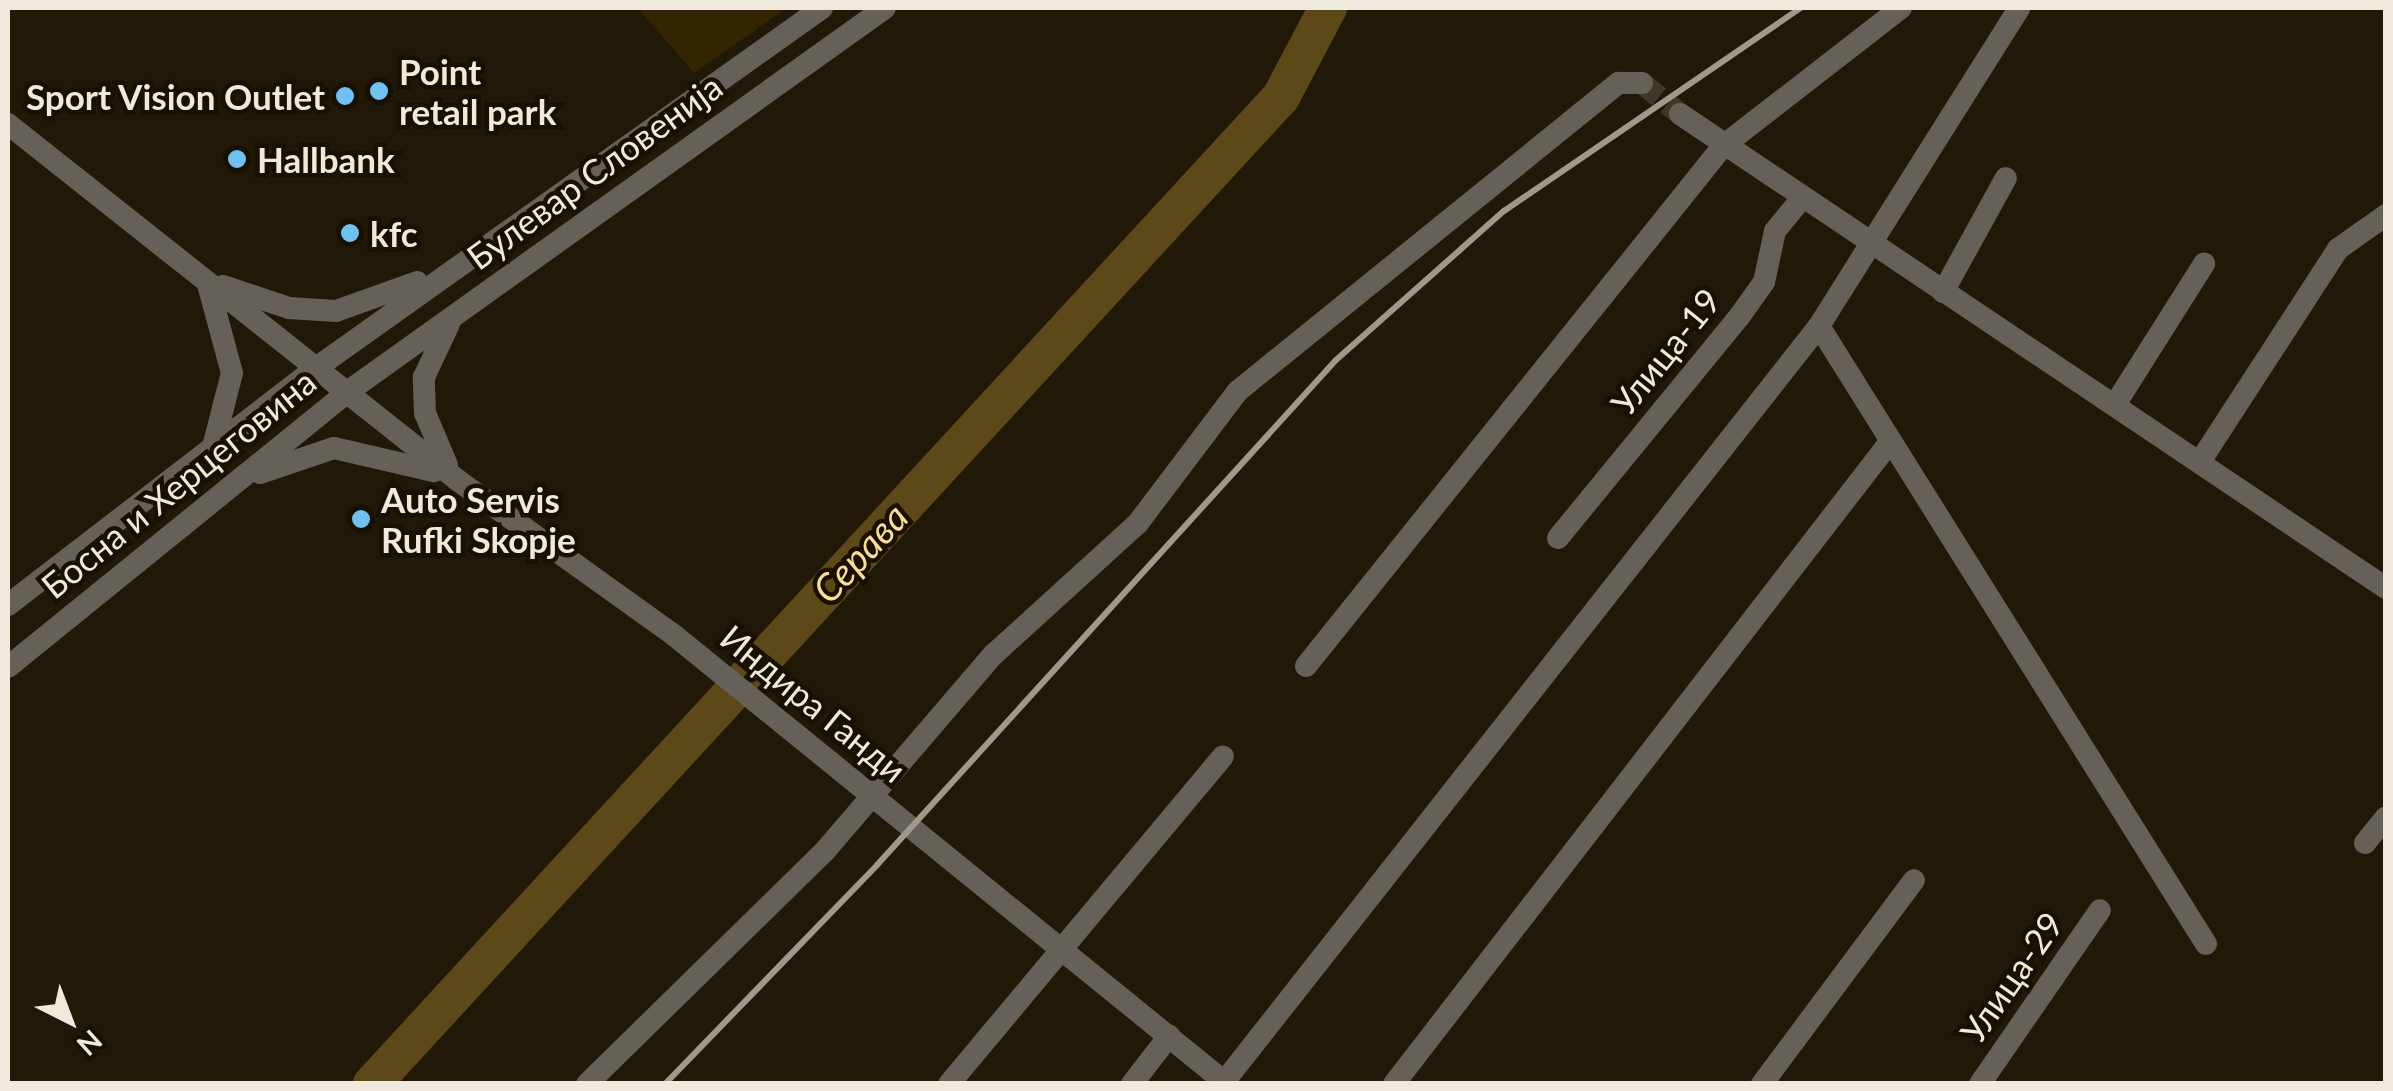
<!DOCTYPE html>
<meta charset="utf-8">
<style>
body{margin:0}
#map{position:relative;width:2393px;height:1091px;overflow:hidden;background:#211907;font-family:Lato,sans-serif}
div>[style]{position:absolute}
.green>*{inset:0;background:#332500}
.river>*{height:38px;margin:-19px;padding:0 19px;transform-origin:19px;border-radius:19px;background:#5d4917}
.minor-tunnel>*{height:22px;margin-top:-11px;transform-origin:0;background:repeating-linear-gradient(90deg,#403827 0 22px,transparent 0 33px)}
.minor>*{height:22px;margin:-11px;padding:0 11px;transform-origin:11px;border-radius:11px;background:#656158}
.rail>*{height:6px;margin:-3px;padding:0 3px;transform-origin:3px;border-radius:3px;background:#a0998b}
.dots>*{width:28px;height:28px;translate:-50% -50%;box-sizing:border-box;border:5px solid #181001;border-radius:50%}
span{translate:-50% -50%;white-space:nowrap;text-align:center;line-height:1.15;-webkit-text-stroke:9px #181001;paint-order:stroke}
.poi-label{font-size:35px;color:#efe9de;font-weight:700}
.left{translate:0 -50%;text-align:left}
.right{translate:-100% -50%;text-align:right}
.street-label{font-size:35px;color:#efe9de}
.water-label{font-size:38px;color:#fddd96;font-style:italic}
.frame{position:absolute;inset:0;border:10px solid #efe9de;pointer-events:none}
.north{position:absolute;left:20px;top:971px;width:100px;height:100px;-webkit-text-stroke:8px #181001;paint-order:stroke;rotate:138deg;font-size:28px;font-weight:700;line-height:40px;text-align:center;color:#efe9de}
.north::after{content:'';display:block;margin:auto;width:35px;height:45px;background:#efe9de;clip-path:polygon(50% 0,100% 100%,50% 72%,0 100%)}
</style>
<div id="map">
<div class="green">
<i style="clip-path:polygon(638px 8px,787px 8px,694px 73px)"></i>
</div>
<div class="river">
<i style="left:372px;top:1084px;width:1342px;rotate:-47.36deg"></i>
<i style="left:1281px;top:97px;width:101px;rotate:-62.2deg"></i>
</div>
<div class="minor-tunnel">
<i style="left:1642px;top:83px;width:49px;rotate:39.2deg"></i>
</div>
<div class="minor">
<i style="left:1680px;top:114px;width:850px;rotate:33.88deg"></i>
<i style="left:8px;top:124px;width:572px;rotate:38.39deg"></i>
<i style="left:456px;top:479px;width:269px;rotate:35.6deg"></i>
<i style="left:675px;top:636px;width:711px;rotate:39.06deg"></i>
<i style="left:223px;top:286px;width:70px;rotate:18.4deg"></i>
<i style="left:289px;top:308px;width:47px;rotate:3.7deg"></i>
<i style="left:336px;top:311px;width:86px;rotate:-19.7deg"></i>
<i style="left:209px;top:288px;width:88px;rotate:74.9deg"></i>
<i style="left:232px;top:373px;width:76px;rotate:104.4deg"></i>
<i style="left:1943px;top:292px;width:130px;rotate:-61.1deg"></i>
<i style="left:1819px;top:326px;width:729px;rotate:57.94deg"></i>
<i style="left:2116px;top:403px;width:165px;rotate:-57.7deg"></i>
<i style="left:2203px;top:457px;width:248px;rotate:-57deg"></i>
<i style="left:2338px;top:249px;width:59px;rotate:-35.3deg"></i>
<i style="left:447px;top:465px;width:56px;rotate:-112.9deg"></i>
<i style="left:425px;top:413px;width:36px;rotate:-92deg"></i>
<i style="left:424px;top:377px;width:59px;rotate:-64.7deg"></i>
<i style="left:260px;top:473px;width:78px;rotate:-18.7deg"></i>
<i style="left:334px;top:448px;width:103px;rotate:13deg"></i>
<i style="left:1558px;top:538px;width:286px;rotate:-50.7deg"></i>
<i style="left:1739px;top:317px;width:43px;rotate:-54.5deg"></i>
<i style="left:1764px;top:282px;width:52px;rotate:-77.8deg"></i>
<i style="left:1775px;top:231px;width:43px;rotate:-50.7deg"></i>
<i style="left:8px;top:605px;width:389px;rotate:-37.6deg"></i>
<i style="left:316px;top:368px;width:621px;rotate:-35.43deg"></i>
<i style="left:1306px;top:666px;width:667px;rotate:-51.27deg"></i>
<i style="left:1723px;top:146px;width:225px;rotate:-37.8deg"></i>
<i style="left:8px;top:667px;width:435px;rotate:-39deg"></i>
<i style="left:346px;top:393px;width:662px;rotate:-35.54deg"></i>
<i style="left:2365px;top:843px;width:33px;rotate:-51deg"></i>
<i style="left:1224px;top:1082px;width:962px;rotate:-51.8deg"></i>
<i style="left:1819px;top:326px;width:376px;rotate:-57.8deg"></i>
<i style="left:587px;top:1084px;width:332px;rotate:-44.4deg"></i>
<i style="left:824px;top:852px;width:260px;rotate:-49.4deg"></i>
<i style="left:993px;top:655px;width:196px;rotate:-42.3deg"></i>
<i style="left:1138px;top:523px;width:166px;rotate:-52.9deg"></i>
<i style="left:1238px;top:391px;width:490px;rotate:-39deg"></i>
<i style="left:1619px;top:83px;width:23px"></i>
<i style="left:949px;top:1084px;width:427px;rotate:-50.1deg"></i>
<i style="left:1132px;top:1084px;width:61px;rotate:-52.4deg"></i>
<i style="left:1394px;top:1084px;width:810px;rotate:-52.32deg"></i>
<i style="left:1762px;top:1084px;width:254px;rotate:-53.3deg"></i>
<i style="left:1980px;top:1084px;width:211px;rotate:-55.4deg"></i>
</div>
<div class="rail">
<i style="left:665px;top:1084px;width:305px;rotate:-45.9deg"></i>
<i style="left:877px;top:865px;width:682px;rotate:-47.73deg"></i>
<i style="left:1336px;top:360px;width:225px;rotate:-41.6deg"></i>
<i style="left:1504px;top:211px;width:360px;rotate:-34.4deg"></i>
</div>
<div class="dots">
<i style="left:379px;top:91px;background:#6dc2f3"></i>
<i style="left:345px;top:96px;background:#6dc2f3"></i>
<i style="left:237px;top:159px;background:#6dc2f3"></i>
<i style="left:350px;top:233px;background:#6dc2f3"></i>
<i style="left:361px;top:519px;background:#6dc2f3"></i>
</div>
<div class="poi-label">
<span class="left" style="left:399px;top:91px">Point<br>retail park</span>
<span class="right" style="left:325px;top:96px">Sport Vision Outlet</span>
<span class="left" style="left:257px;top:159px">Hallbank</span>
<span class="left" style="left:370px;top:233px">kfc</span>
<span class="left" style="left:381px;top:519px">Auto Servis<br>Rufki Skopje</span>
</div>
<div class="street-label">
<span style="left:594px;top:171px;rotate:-36deg">Булевар Словенија</span>
<span style="left:1665px;top:351px;rotate:-51deg">Улица-19</span>
<span style="left:178px;top:483px;rotate:-39deg">Босна и Херцеговина</span>
<span style="left:814px;top:703px;rotate:39deg">Индира Ганди</span>
<span style="left:2011px;top:977px;rotate:-55deg">Улица-29</span>
</div>
<div class="water-label">
<span style="left:860px;top:553px;rotate:-47deg">Серава</span>
</div>
<div class="frame"></div>
<div class="north">N</div>
</div>
